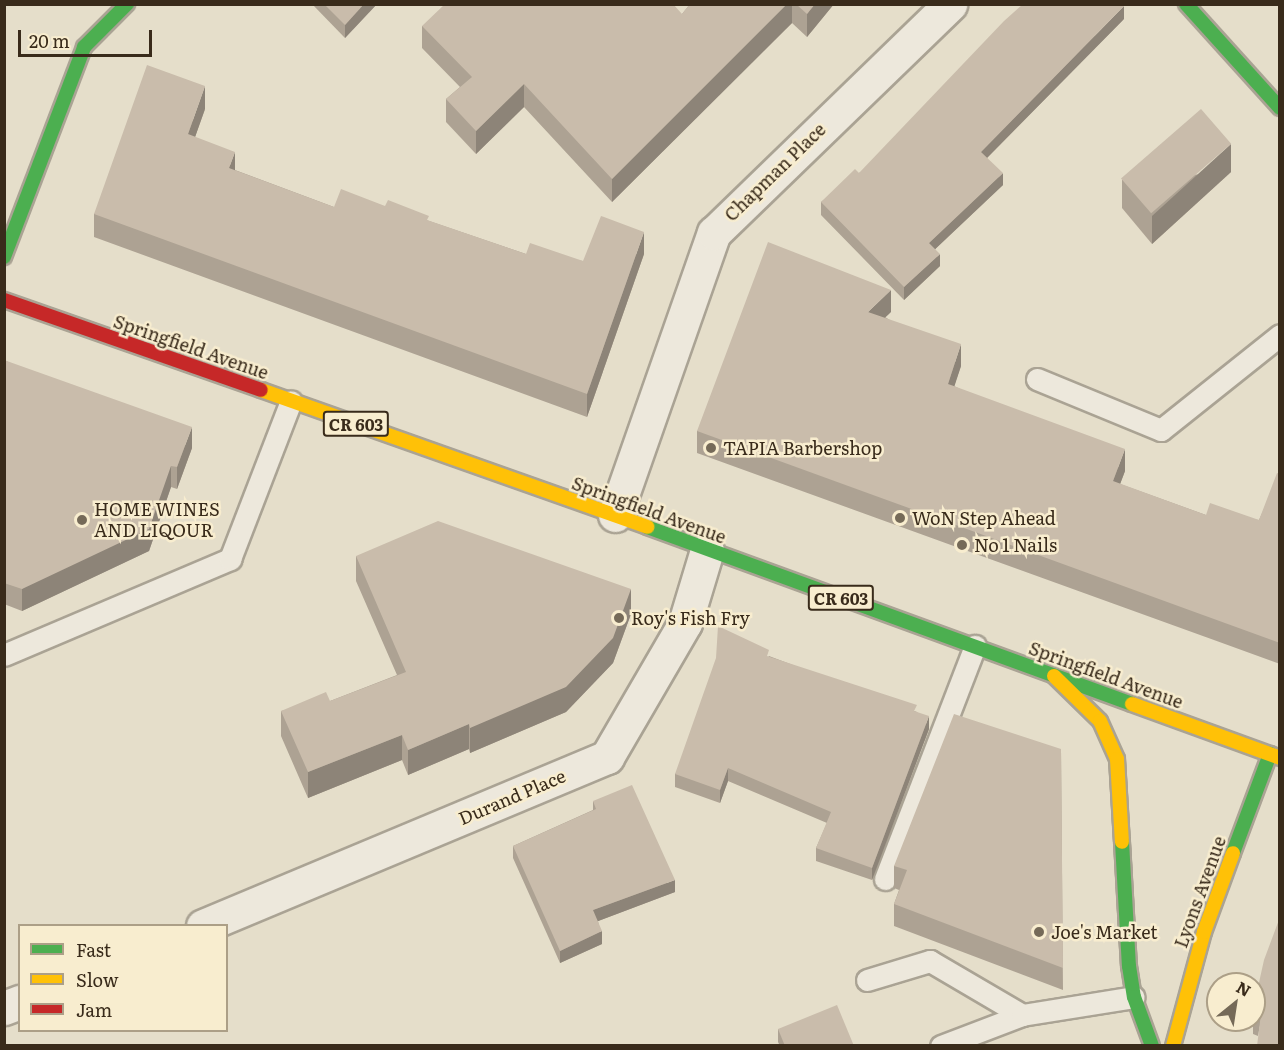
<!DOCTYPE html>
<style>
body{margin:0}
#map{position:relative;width:1284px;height:1050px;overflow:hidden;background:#e5deca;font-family:Literata,serif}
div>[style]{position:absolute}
.roads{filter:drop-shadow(2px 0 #aaa394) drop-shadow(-2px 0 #aaa394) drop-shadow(0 2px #aaa394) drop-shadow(0 -2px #aaa394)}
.lane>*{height:21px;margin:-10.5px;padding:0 10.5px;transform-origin:10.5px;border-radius:10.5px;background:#ede8dc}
.street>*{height:33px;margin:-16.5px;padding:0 16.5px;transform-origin:16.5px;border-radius:16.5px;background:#ede8dc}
.fast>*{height:14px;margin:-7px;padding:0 7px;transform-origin:7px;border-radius:7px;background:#4caf50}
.slow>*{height:14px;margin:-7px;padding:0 7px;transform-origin:7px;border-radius:7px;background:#ffc107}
.jam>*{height:14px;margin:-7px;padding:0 7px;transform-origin:7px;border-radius:7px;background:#c62828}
.wall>*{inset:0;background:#ada293}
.shaded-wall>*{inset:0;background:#8d8478}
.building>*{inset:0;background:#c9bcab;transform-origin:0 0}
.dots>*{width:16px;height:16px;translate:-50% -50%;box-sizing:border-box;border:3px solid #f8edcf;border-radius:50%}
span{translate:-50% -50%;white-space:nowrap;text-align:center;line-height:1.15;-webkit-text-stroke:5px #f8edcf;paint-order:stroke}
.shield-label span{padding:2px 4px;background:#f8edcf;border:2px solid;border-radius:4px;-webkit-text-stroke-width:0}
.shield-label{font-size:16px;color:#392b1b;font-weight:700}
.street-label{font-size:18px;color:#392b1b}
.poi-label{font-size:18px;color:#392b1b}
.left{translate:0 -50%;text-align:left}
.frame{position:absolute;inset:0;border:6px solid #392b1b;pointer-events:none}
.legend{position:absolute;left:18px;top:924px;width:210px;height:108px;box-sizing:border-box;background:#f8edcf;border:2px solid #ac9f87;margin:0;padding:8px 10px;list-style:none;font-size:18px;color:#392b1b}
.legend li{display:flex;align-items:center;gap:12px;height:30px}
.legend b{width:30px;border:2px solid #ac9f87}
.north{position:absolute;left:1206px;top:972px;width:60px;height:60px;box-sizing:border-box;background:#f8edcf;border:2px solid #ac9f87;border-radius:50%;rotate:30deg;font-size:16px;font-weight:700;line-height:24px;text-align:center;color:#392b1b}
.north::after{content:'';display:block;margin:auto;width:21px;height:27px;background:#756a58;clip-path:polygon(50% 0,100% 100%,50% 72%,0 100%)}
.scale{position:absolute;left:18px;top:30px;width:134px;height:27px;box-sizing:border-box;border:3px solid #392b1b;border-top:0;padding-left:8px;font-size:18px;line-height:21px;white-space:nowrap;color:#392b1b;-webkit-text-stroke:4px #f8edcf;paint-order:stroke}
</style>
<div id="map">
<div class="roads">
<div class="lane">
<i style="left:1037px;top:379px;width:134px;rotate:22.4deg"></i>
<i style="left:1161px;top:430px;width:152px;rotate:-38.6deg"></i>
<i style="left:4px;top:655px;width:246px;rotate:-23deg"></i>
<i style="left:230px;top:559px;width:169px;rotate:-68.9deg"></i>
<i style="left:885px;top:879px;width:250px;rotate:-68.9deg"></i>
<i style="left:867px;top:980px;width:66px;rotate:-16.8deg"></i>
<i style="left:930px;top:961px;width:107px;rotate:30.4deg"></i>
<i style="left:941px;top:1046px;width:87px;rotate:-20.9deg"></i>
<i style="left:1022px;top:1015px;width:113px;rotate:-9.1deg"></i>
</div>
<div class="street">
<i style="left:615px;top:515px;width:299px;rotate:-70.7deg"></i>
<i style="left:714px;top:233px;width:329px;rotate:-44.1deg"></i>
<i style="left:203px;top:926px;width:438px;rotate:-22.7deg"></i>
<i style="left:607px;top:757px;width:155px;rotate:-59.8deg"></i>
<i style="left:685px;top:623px;width:76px;rotate:-73.2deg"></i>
<i style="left:4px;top:1008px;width:17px;rotate:-21deg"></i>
</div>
<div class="fast">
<i style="left:1186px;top:4px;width:140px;rotate:47.9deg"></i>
<i style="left:4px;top:257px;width:225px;rotate:-69.1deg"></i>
<i style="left:84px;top:47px;width:61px;rotate:-45deg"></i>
<i style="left:647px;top:527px;width:516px;rotate:20.05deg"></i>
<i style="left:1122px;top:842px;width:124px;rotate:86.8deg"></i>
<i style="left:1129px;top:966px;width:31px;rotate:81deg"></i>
<i style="left:1134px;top:997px;width:52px;rotate:69.8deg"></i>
<i style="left:1233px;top:853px;width:106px;rotate:-69.5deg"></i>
</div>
<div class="slow">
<i style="left:261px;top:390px;width:410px;rotate:19.5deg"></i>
<i style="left:1054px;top:676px;width:64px;rotate:44.4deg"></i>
<i style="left:1100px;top:721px;width:42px;rotate:65.9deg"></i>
<i style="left:1117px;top:759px;width:83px;rotate:86.6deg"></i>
<i style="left:1132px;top:704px;width:158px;rotate:20deg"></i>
<i style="left:1173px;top:1046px;width:118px;rotate:-74.8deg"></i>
<i style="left:1204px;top:932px;width:84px;rotate:-69.8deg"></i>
</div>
<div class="jam">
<i style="left:4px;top:300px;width:272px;rotate:19.3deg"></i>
</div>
</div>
<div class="wall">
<i style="clip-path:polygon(312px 4px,377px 4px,345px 38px)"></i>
<i style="clip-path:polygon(690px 4px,834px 4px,807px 37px,792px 23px,612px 202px,524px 107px,476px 154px,446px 122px,446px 99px,460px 87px,422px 48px,422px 26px,682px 14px)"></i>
<i style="clip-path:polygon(1124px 19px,987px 158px,1003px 185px,935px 249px,940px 266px,904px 300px,821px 215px,821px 202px,859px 173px)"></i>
<i style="clip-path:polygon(205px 109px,195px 137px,235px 170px,334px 207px,385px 206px,526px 254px,583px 261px,644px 254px,587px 417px,94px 237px,94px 214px)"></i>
<i style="clip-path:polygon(1231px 172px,1152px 244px,1122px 208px,1122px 180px)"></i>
<i style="clip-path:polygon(891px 312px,885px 317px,961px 366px,954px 386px,1125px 471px,1120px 484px,1206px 515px,1259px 520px,1280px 474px,1280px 664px,697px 453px,697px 431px)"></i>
<i style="clip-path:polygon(4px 360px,192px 448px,177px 489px,171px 487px,149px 551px,22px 611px,4px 604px)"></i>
<i style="clip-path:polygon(356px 556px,631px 614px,613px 663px,566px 712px,470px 753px,469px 749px,408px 775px,402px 760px,308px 798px,281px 736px,281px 711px,330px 701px,397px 675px,356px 581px)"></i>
<i style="clip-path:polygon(769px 656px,917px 712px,929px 729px,872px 880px,816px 861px,816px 848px,827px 823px,728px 781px,720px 803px,675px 787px,675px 774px)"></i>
<i style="clip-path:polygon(1061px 749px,1063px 990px,894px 926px,894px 904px,899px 890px,894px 888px,894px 866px)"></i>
<i style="clip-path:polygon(593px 801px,675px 892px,598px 921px,602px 944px,560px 963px,513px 858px,513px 846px,593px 810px)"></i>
<i style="clip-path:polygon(1280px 917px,1258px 1036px,1253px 1034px,1253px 1020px,1254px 1020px,1254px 1012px)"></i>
<i style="clip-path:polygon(778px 1029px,854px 1046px,780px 1046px,778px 1042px)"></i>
</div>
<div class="shaded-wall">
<i style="clip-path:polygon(364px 4px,377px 4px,345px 38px,345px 25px)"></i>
<i style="clip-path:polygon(787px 4px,792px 4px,792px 23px,612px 202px,612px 179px)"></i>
<i style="clip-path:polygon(815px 4px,834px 4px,807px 37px,807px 14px)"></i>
<i style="clip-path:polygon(1124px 6px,1124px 19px,981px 164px,981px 152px)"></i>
<i style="clip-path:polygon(524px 84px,524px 107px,476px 154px,476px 131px)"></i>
<i style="clip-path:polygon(205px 86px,205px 109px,188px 157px,188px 134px)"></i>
<i style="clip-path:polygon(1231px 144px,1231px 172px,1152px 244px,1152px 216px)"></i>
<i style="clip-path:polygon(235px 152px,235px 174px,229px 168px)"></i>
<i style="clip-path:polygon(1003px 173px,1003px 185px,929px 255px,929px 243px)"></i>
<i style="clip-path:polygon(644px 232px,644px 254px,587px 417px,587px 394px)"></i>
<i style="clip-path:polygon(940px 254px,940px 266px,904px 300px,904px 287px)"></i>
<i style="clip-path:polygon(891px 290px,891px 312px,868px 334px,868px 312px)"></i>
<i style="clip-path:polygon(961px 344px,961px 366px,948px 406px,948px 384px)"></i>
<i style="clip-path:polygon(192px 427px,192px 448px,177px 489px,177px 467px)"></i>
<i style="clip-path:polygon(1125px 449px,1125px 471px,1113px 503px,1113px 481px)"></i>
<i style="clip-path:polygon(171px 466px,171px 487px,149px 551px,22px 611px,22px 589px)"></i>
<i style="clip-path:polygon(631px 589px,631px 614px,613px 663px,566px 712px,470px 753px,470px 728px)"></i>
<i style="clip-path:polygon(929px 716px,929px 729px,872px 880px,872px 868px)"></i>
<i style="clip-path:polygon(469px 724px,469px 749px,408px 775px,408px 750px)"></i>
<i style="clip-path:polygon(402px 735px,402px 760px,308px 798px,308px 772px)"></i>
<i style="clip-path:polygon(728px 768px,728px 781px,720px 803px,720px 790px)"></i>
<i style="clip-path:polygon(675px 880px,675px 892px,593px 923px,593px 910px)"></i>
<i style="clip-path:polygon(602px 931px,602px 944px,560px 963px,560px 951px)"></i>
</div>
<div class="building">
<i style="clip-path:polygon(324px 4px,364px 4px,345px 25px)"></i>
<i style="clip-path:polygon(445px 4px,673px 4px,682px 14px,690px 4px,787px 4px,612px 179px,524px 84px,476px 131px,446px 99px,472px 77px,422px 26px)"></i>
<i style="clip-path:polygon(796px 4px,815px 4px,807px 14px)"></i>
<i style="clip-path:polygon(1023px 4px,1122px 4px,1124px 6px,981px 152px,1003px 173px,929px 243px,940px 254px,904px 287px,821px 202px,855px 169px,859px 173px,1004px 21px)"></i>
<i style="clip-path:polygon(147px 65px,205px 86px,188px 134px,235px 152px,229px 168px,334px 207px,341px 189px,385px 206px,388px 200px,429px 216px,427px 220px,526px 254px,530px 243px,583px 261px,601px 216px,644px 232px,587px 394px,94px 214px)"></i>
<i style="left:1201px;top:109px;width:46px;height:106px;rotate:49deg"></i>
<i style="clip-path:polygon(768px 242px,891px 290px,868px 312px,961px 344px,948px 384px,1125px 449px,1113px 481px,1206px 515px,1210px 503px,1259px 520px,1277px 473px,1280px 474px,1280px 643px,697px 431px)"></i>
<i style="clip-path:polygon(4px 360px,192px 427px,177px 467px,171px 466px,149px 529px,22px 589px,4px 583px)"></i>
<i style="clip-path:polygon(438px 521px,631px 589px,613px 638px,566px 687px,470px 728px,469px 724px,408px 750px,402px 735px,308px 772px,281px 711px,326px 692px,330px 701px,406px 672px,356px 556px)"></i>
<i style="clip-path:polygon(718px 626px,769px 650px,767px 656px,917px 705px,914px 711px,929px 716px,872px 868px,816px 848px,831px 812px,728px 768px,720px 790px,675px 774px,716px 658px)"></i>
<i style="clip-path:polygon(954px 714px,1061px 749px,1063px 968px,894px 904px,907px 870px,894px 866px)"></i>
<i style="clip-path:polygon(632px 785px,675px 880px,593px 910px,602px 931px,560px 951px,513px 846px,596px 809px,593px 801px)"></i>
<i style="clip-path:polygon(1280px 917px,1280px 1046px,1257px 1046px,1261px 1014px,1254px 1012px,1254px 1005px,1264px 960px)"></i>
<i style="clip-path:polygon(837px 1005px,854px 1046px,785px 1046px,778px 1029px)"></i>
</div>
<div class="dots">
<i style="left:711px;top:448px;background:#756a58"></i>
<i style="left:900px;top:518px;background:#756a58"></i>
<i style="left:82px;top:520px;background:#756a58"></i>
<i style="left:962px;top:545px;background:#756a58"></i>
<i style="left:619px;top:618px;background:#756a58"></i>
<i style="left:1039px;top:932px;background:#756a58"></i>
</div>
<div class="shield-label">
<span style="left:356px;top:424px">CR 603</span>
<span style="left:841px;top:598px">CR 603</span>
</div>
<div class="street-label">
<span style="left:775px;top:172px;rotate:-44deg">Chapman Place</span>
<span style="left:191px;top:347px;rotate:19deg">Springfield Avenue</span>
<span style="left:649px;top:510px;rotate:20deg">Springfield Avenue</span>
<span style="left:1106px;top:675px;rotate:20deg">Springfield Avenue</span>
<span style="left:512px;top:797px;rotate:-23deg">Durand Place</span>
<span style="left:1200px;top:892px;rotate:-70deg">Lyons Avenue</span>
</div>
<div class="poi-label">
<span class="left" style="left:723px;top:448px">TAPIA Barbershop</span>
<span class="left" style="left:94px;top:520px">HOME WINES<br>AND LIQOUR</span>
<span class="left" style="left:912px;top:518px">WoN Step Ahead</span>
<span class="left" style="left:974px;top:545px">No 1 Nails</span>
<span class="left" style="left:631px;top:618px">Roy's Fish Fry</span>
<span class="left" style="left:1051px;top:932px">Joe's Market</span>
</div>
<div class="frame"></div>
<ul class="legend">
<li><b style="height:8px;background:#4caf50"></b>Fast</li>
<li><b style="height:8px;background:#ffc107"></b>Slow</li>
<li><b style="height:8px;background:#c62828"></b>Jam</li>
</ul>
<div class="north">N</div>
<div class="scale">20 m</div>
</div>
